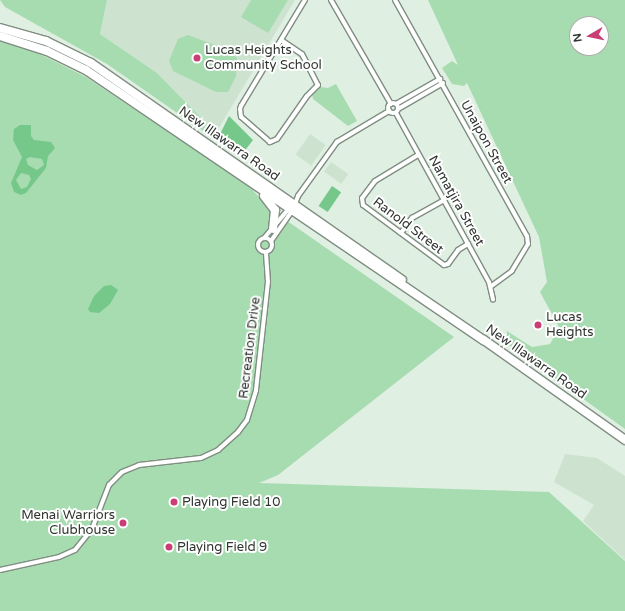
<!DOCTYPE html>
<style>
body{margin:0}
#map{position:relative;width:625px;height:611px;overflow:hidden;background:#dfefe2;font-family:"Varela Round",sans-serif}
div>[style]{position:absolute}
.built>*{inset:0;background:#cde3d0;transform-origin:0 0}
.green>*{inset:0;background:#a7dcb1}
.water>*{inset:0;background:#75c889;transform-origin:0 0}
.roads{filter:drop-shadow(1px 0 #808e82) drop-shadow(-1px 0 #808e82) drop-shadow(0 1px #808e82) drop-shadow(0 -1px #808e82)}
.street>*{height:4px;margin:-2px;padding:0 2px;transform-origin:2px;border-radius:2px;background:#fff}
.street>.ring{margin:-2px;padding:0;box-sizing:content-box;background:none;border:4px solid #fff;border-radius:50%}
.highway>*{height:8px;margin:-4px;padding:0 4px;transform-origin:4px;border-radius:4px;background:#fff}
.dots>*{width:11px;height:11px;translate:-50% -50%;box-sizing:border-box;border:2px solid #fff;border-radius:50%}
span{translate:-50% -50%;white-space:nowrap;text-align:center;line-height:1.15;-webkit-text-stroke:4px #fff;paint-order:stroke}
.poi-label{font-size:13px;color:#2f3530}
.left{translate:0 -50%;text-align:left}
.right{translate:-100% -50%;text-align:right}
.street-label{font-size:13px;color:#2f3530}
.north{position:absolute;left:569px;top:16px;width:40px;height:40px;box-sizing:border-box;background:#fff;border:1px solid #acaeac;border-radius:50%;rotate:261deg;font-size:11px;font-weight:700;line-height:16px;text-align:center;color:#2f3530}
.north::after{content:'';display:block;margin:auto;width:14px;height:18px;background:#c93f75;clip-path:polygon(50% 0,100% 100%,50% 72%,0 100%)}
</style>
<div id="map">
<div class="built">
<i style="clip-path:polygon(107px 0,295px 0,216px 133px,157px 73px,100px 34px)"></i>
<i style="left:310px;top:134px;width:19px;height:25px;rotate:35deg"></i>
<i style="left:331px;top:162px;width:21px;height:12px;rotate:35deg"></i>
<i style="clip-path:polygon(565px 454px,597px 458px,625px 476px,625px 560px,583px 521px,594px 505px,554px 482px)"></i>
</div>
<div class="green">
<i style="clip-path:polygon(0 0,107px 0,100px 34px,157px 73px,216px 133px,213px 138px,107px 64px,5px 7px)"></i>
<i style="clip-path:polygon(251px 0,288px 0,268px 33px,241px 17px)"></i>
<i style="clip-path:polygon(evenodd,428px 0,625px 0,625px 429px,507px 344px,507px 331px,532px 347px,550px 344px,559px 327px,540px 292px,547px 282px,539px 237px,467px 83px,464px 86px,452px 84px,442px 68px,452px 61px,458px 65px,428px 0,577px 24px,601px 24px,601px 48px,577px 48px,577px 24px)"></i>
<i style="clip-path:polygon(188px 35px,228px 50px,237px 58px,236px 76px,228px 92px,216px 92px,173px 71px,169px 61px,173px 51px,178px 39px)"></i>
<i style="clip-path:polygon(0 41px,32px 50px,86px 77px,249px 186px,270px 209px,454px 337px,278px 475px,259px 483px,549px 492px,625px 561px,625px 611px,0 611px)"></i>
<i style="clip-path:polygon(336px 84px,357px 121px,348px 126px,313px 99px,312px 94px,320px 87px,328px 88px)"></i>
</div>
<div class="water">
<i style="clip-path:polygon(229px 116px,253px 140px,243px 153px,218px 138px)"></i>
<i style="clip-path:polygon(evenodd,20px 125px,31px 125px,31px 136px,34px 140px,51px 142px,55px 148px,48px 156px,46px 168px,26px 193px,21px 195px,14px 192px,11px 183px,22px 157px,13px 140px,14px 129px,20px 125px,30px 157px,42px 159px,44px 165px,37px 170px,28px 165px,26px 159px,30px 157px,20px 125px,21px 173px,29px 175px,31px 179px,27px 187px,21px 189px,16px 180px,21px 173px)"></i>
<i style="left:332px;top:186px;width:11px;height:24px;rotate:34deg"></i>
<i style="clip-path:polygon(111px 285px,118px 290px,110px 304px,99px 313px,90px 312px,88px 309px,94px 296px,104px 286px)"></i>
</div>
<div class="roads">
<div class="street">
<i style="left:331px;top:0;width:120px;rotate:60deg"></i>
<i style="left:395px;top:0;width:270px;rotate:60.8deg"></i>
<i style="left:527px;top:236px;width:8px;rotate:83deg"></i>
<i style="left:528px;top:244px;width:31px;rotate:121deg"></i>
<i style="left:512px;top:271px;width:26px;rotate:144deg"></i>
<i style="left:281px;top:40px;width:25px;rotate:34deg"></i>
<i style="left:302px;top:54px;width:35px;rotate:63deg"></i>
<i style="left:318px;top:85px;width:16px;rotate:135deg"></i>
<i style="left:307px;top:96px;width:52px;rotate:124.9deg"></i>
<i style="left:277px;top:139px;width:8px;rotate:157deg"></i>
<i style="left:270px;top:142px;width:38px;rotate:-139deg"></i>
<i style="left:241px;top:117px;width:8px;rotate:-97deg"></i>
<i style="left:240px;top:109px;width:3px;rotate:-72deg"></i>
<i style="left:241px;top:106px;width:124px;rotate:-58.9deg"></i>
<i class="ring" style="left:388px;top:103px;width:6px;height:6px"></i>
<i style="left:396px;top:104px;width:51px;rotate:-29.6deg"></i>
<i style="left:398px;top:109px;width:52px;rotate:-30deg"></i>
<i style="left:396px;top:113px;width:193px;rotate:61.2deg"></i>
<i style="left:489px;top:282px;width:18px;rotate:77deg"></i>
<i style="left:418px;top:155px;width:50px;rotate:148.8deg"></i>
<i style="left:375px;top:181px;width:21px;rotate:127deg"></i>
<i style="left:362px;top:198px;width:7px;rotate:82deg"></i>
<i style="left:363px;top:205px;width:101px;rotate:36.5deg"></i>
<i style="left:444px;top:265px;width:4px;rotate:-14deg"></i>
<i style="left:448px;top:264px;width:17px;rotate:-54deg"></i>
<i style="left:458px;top:250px;width:12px;rotate:-31deg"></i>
<i style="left:401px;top:233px;width:19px;rotate:-54deg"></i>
<i style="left:412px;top:218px;width:37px;rotate:-29deg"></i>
<i style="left:265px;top:237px;width:38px;rotate:-50deg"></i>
<i class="ring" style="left:258px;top:238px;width:10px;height:10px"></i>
<i style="left:271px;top:241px;width:37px;rotate:-55deg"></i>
<i style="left:292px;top:211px;width:16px;rotate:-68deg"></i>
<i style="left:298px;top:196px;width:67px;rotate:-54.2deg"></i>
<i style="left:337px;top:142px;width:61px;rotate:-30.8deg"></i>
<i style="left:0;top:570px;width:60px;rotate:-12.4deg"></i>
<i style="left:59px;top:557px;width:17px;rotate:-24deg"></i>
<i style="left:75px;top:550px;width:27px;rotate:-51deg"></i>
<i style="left:92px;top:529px;width:47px;rotate:-68.9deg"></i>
<i style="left:109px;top:485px;width:18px;rotate:-45deg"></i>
<i style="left:122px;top:472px;width:18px;rotate:-22deg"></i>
<i style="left:139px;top:465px;width:62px;rotate:-6.4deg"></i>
<i style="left:201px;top:458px;width:19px;rotate:-25deg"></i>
<i style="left:218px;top:450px;width:27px;rotate:-42deg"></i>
<i style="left:238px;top:432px;width:15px;rotate:-53deg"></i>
<i style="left:247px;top:420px;width:31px;rotate:-73deg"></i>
<i style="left:256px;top:390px;width:109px;rotate:-83.7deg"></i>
<i style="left:268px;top:282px;width:30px;rotate:-94deg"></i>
</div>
<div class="highway">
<i style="left:0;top:28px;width:48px;rotate:15.8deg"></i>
<i style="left:46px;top:41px;width:50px;rotate:26.1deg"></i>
<i style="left:91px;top:63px;width:379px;rotate:34.9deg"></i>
<i style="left:0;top:36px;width:49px;rotate:17.7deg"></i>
<i style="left:47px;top:51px;width:43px;rotate:26deg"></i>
<i style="left:86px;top:70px;width:481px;rotate:34.2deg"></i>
<i style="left:484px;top:340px;width:173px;rotate:35.3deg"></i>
<i style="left:264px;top:196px;width:18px;rotate:52deg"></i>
<i style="left:275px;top:210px;width:19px;rotate:96deg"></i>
</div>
</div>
<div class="dots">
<i style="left:197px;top:58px;background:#c93f75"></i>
<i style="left:538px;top:325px;background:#c93f75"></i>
<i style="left:174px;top:502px;background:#c93f75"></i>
<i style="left:123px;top:523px;background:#c93f75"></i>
<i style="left:169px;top:547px;background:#c93f75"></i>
</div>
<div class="poi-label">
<span class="left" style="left:205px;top:58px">Lucas Heights<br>Community School</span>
<span class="left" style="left:546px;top:325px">Lucas<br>Heights</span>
<span class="left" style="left:182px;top:502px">Playing Field 10</span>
<span class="right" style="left:115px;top:523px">Menai Warriors<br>Clubhouse</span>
<span class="left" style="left:177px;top:547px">Playing Field 9</span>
</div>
<div class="street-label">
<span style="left:486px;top:142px;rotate:61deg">Unaipon Street</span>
<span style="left:229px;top:144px;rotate:35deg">New Illawarra Road</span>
<span style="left:456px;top:201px;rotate:61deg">Namatjira Street</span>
<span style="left:408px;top:226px;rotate:37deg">Ranold Street</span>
<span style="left:250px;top:348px;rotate:-83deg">Recreation Drive</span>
<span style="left:536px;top:362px;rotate:35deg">New Illawarra Road</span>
</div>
<div class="north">N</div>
</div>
